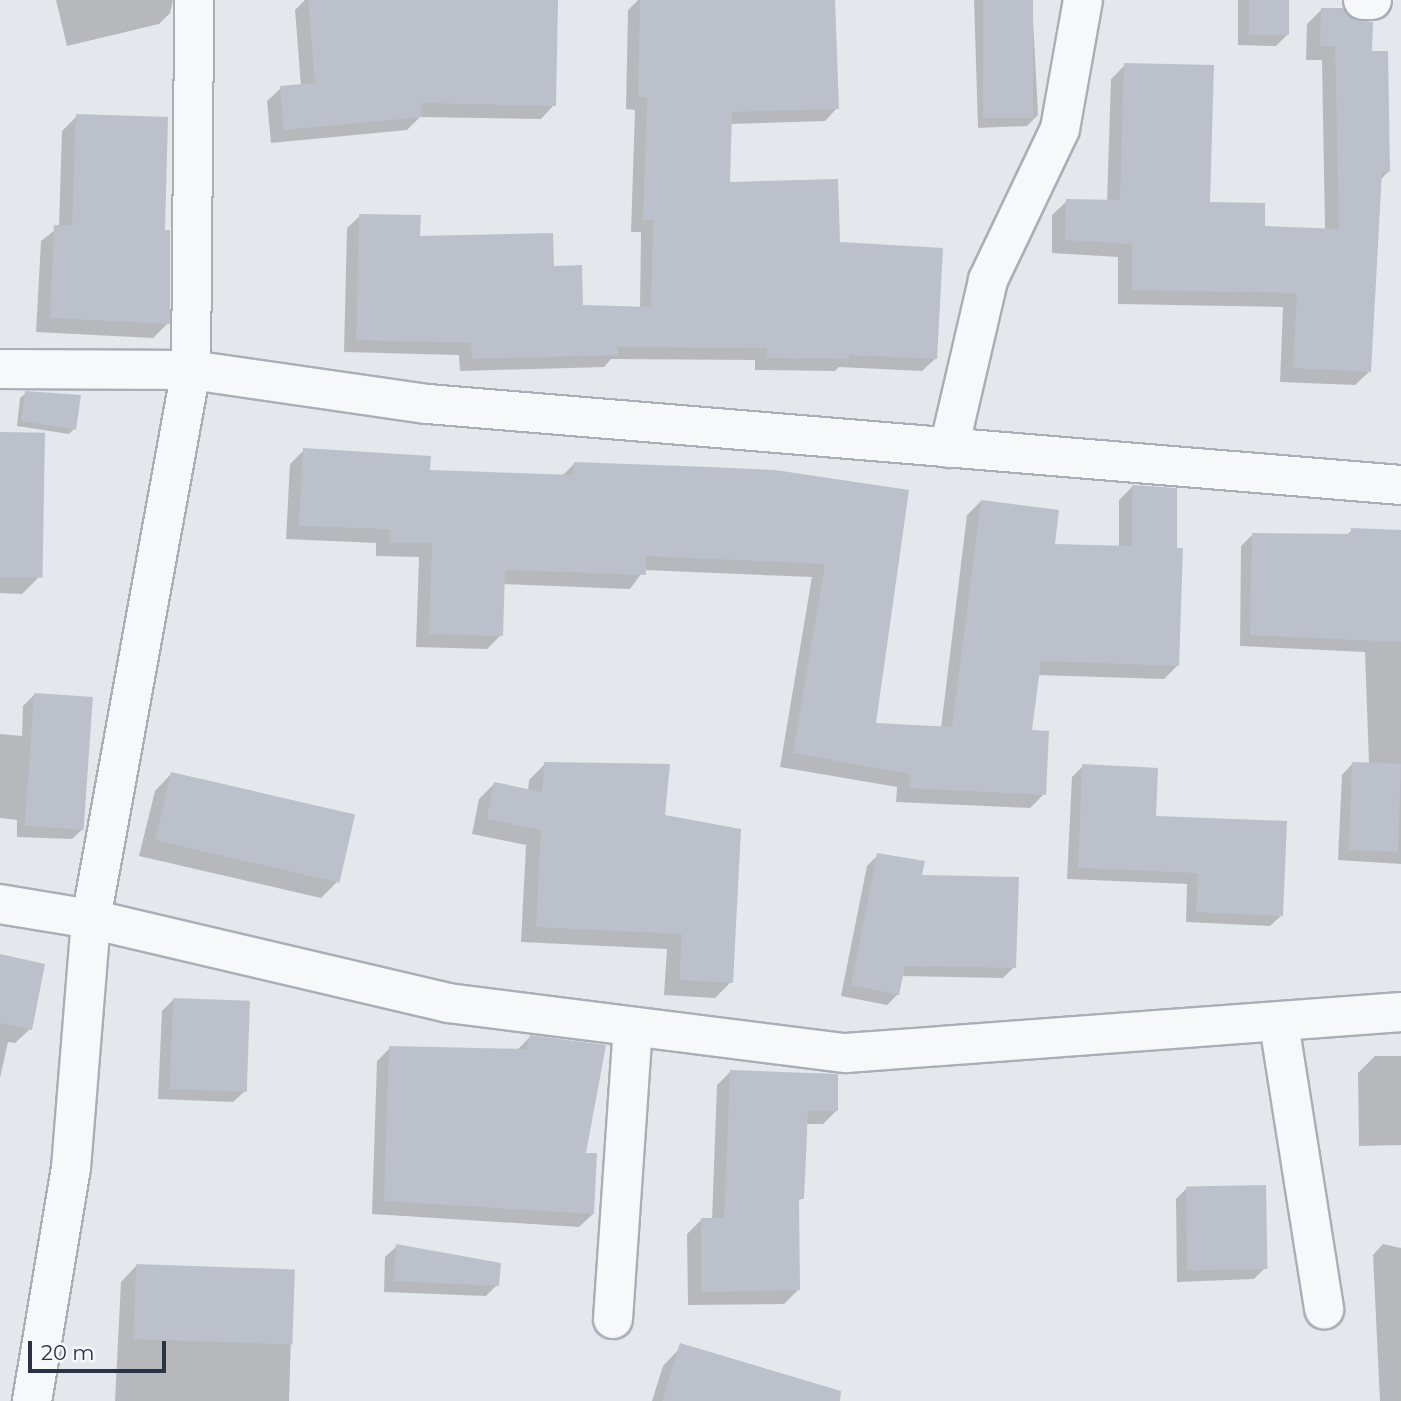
<!DOCTYPE html>
<style>
body{margin:0}
#map{position:relative;width:1401px;height:1401px;overflow:hidden;background:#e4e7ec;font-family:Montserrat,sans-serif}
div>[style]{position:absolute}
.shadow>*{inset:0;background:#0003}
.building>*{inset:0;background:#bbc0ca;transform-origin:0 0}
.roads{filter:drop-shadow(2px 0 #a9aeb7) drop-shadow(-2px 0 #a9aeb7) drop-shadow(0 2px #a9aeb7) drop-shadow(0 -2px #a9aeb7)}
.minor>*{height:38px;margin:-19px;padding:0 19px;transform-origin:19px;border-radius:19px;background:#f7f8fa}
span{translate:-50% -50%;white-space:nowrap;text-align:center;line-height:1.15;-webkit-text-stroke:5px #f4f6f9;paint-order:stroke}
.scale{position:absolute;left:28px;top:1341px;width:138px;height:32px;box-sizing:border-box;border:4px solid #2b3445;border-top:0;padding-left:9px;font-size:21px;line-height:24px;white-space:nowrap;color:#2b3445;-webkit-text-stroke:5px #f4f6f9;paint-order:stroke}
</style>
<div id="map">
<div class="shadow">
<i style="clip-path:polygon(56px 0,173px 0,170px 13px,159px 24px,67px 46px)"></i>
<i style="clip-path:polygon(305px 0,556px 0,554px 105px,541px 119px,420px 117px,407px 130px,271px 143px,267px 101px,281px 88px,301px 86px,295px 10px)"></i>
<i style="clip-path:polygon(638px 0,834px 0,837px 108px,825px 121px,730px 124px,729px 184px,839px 244px,935px 359px,922px 371px,839px 367px,835px 371px,755px 370px,755px 360px,611px 359px,604px 367px,460px 371px,459px 355px,344px 352px,347px 228px,360px 216px,418px 238px,552px 268px,581px 307px,640px 308px,641px 232px,631px 232px,635px 110px,626px 109px,628px 10px)"></i>
<i style="clip-path:polygon(974px 0,1032px 0,1038px 115px,1027px 126px,978px 128px)"></i>
<i style="clip-path:polygon(1238px 0,1288px 0,1287px 35px,1276px 46px,1238px 45px)"></i>
<i style="clip-path:polygon(1322px 9px,1370px 53px,1389px 171px,1380px 180px,1370px 371px,1355px 385px,1280px 382px,1283px 307px,1118px 304px,1118px 257px,1052px 253px,1052px 215px,1067px 201px,1107px 202px,1111px 79px,1125px 65px,1209px 204px,1263px 228px,1325px 231px,1322px 60px,1306px 60px,1307px 24px)"></i>
<i style="clip-path:polygon(77px 116px,163px 232px,168px 323px,153px 338px,36px 332px,41px 241px,59px 227px,62px 131px)"></i>
<i style="clip-path:polygon(26px 393px,74px 429px,69px 434px,17px 426px,20px 398px)"></i>
<i style="clip-path:polygon(0 434px,39px 577px,22px 594px,0 593px)"></i>
<i style="clip-path:polygon(304px 450px,429px 472px,562px 476px,574px 464px,907px 492px,874px 725px,941px 728px,967px 515px,981px 501px,1053px 545px,1119px 548px,1119px 500px,1133px 486px,1178px 665px,1164px 679px,1037px 675px,1030px 732px,1044px 794px,1030px 808px,896px 802px,897px 787px,780px 767px,812px 577px,644px 570px,630px 589px,503px 584px,501px 635px,487px 649px,416px 647px,419px 557px,376px 556px,376px 543px,286px 539px,290px 464px)"></i>
<i style="clip-path:polygon(1352px 530px,1401px 532px,1401px 864px,1338px 860px,1342px 775px,1353px 763px,1369px 764px,1365px 652px,1240px 646px,1241px 546px,1253px 534px,1346px 536px)"></i>
<i style="clip-path:polygon(34px 695px,84px 828px,72px 839px,17px 837px,17px 820px,0 818px,0 734px,22px 736px,23px 706px)"></i>
<i style="clip-path:polygon(545px 764px,731px 982px,715px 998px,664px 995px,667px 949px,521px 942px,526px 845px,472px 834px,479px 799px,495px 783px,528px 791px,529px 780px)"></i>
<i style="clip-path:polygon(1083px 766px,1154px 817px,1282px 915px,1270px 926px,1186px 922px,1187px 884px,1067px 879px,1072px 777px)"></i>
<i style="clip-path:polygon(171px 774px,337px 882px,321px 898px,139px 856px,155px 791px)"></i>
<i style="clip-path:polygon(878px 855px,920px 876px,1014px 967px,1003px 978px,901px 976px,898px 994px,887px 1005px,841px 996px,867px 866px)"></i>
<i style="clip-path:polygon(0 956px,30px 1029px,15px 1043px,8px 1042px,0 1078px)"></i>
<i style="clip-path:polygon(173px 1000px,245px 1091px,233px 1102px,158px 1099px,162px 1011px)"></i>
<i style="clip-path:polygon(530px 1037px,584px 1154px,593px 1214px,579px 1227px,372px 1214px,377px 1061px,390px 1048px,517px 1050px)"></i>
<i style="clip-path:polygon(1375px 1056px,1401px 1056px,1401px 1145px,1359px 1146px,1358px 1073px)"></i>
<i style="clip-path:polygon(731px 1071px,837px 1110px,823px 1124px,805px 1124px,802px 1198px,797px 1203px,798px 1290px,784px 1304px,688px 1305px,687px 1234px,701px 1220px,712px 1220px,717px 1085px)"></i>
<i style="clip-path:polygon(1187px 1188px,1265px 1268px,1254px 1279px,1177px 1282px,1176px 1199px)"></i>
<i style="clip-path:polygon(1383px 1244px,1401px 1248px,1401px 1401px,1380px 1401px,1373px 1255px)"></i>
<i style="clip-path:polygon(397px 1246px,497px 1285px,486px 1296px,384px 1292px,385px 1257px)"></i>
<i style="clip-path:polygon(136px 1266px,293px 1272px,289px 1401px,115px 1401px,121px 1282px)"></i>
<i style="clip-path:polygon(679px 1349px,772px 1401px,652px 1401px,663px 1366px)"></i>
</div>
<div class="building">
<i style="clip-path:polygon(308px 0,558px 0,556px 106px,421px 103px,422px 117px,284px 130px,280px 86px,315px 83px)"></i>
<i style="clip-path:polygon(640px 0,835px 0,839px 109px,732px 112px,730px 182px,838px 179px,840px 242px,943px 248px,937px 359px,849px 355px,849px 359px,767px 358px,767px 348px,618px 347px,618px 355px,472px 359px,471px 343px,356px 340px,359px 214px,421px 215px,420px 236px,553px 233px,554px 266px,582px 265px,583px 305px,651px 307px,653px 220px,643px 220px,647px 98px,638px 97px)"></i>
<i style="left:983px;top:0;width:50px;height:118px"></i>
<i style="left:1249px;top:0;width:40px;height:35px"></i>
<i style="clip-path:polygon(1321px 8px,1343px 8px,1353px 19px,1373px 22px,1372px 51px,1388px 51px,1390px 172px,1382px 172px,1371px 372px,1293px 368px,1297px 293px,1132px 290px,1132px 244px,1065px 240px,1066px 199px,1120px 200px,1124px 63px,1214px 65px,1210px 202px,1265px 203px,1265px 226px,1339px 229px,1335px 46px,1320px 46px)"></i>
<i style="clip-path:polygon(76px 114px,168px 117px,165px 230px,170px 230px,170px 324px,50px 318px,54px 225px,72px 225px)"></i>
<i style="clip-path:polygon(25px 391px,81px 395px,76px 430px,21px 421px)"></i>
<i style="left:0;top:432px;width:45px;height:145px;rotate:1deg"></i>
<i style="clip-path:polygon(303px 448px,431px 456px,430px 470px,573px 475px,574px 462px,709px 467px,775px 470px,909px 490px,876px 723px,952px 727px,981px 500px,1059px 510px,1055px 544px,1132px 546px,1132px 485px,1177px 488px,1177px 548px,1183px 548px,1179px 666px,1041px 661px,1032px 730px,1049px 731px,1046px 795px,909px 788px,910px 774px,793px 753px,825px 564px,646px 556px,646px 575px,505px 570px,503px 636px,429px 634px,432px 543px,389px 543px,390px 529px,299px 526px)"></i>
<i style="clip-path:polygon(1351px 528px,1401px 530px,1401px 642px,1250px 635px,1252px 533px,1351px 534px)"></i>
<i style="left:34px;top:693px;width:59px;height:133px;rotate:4deg"></i>
<i style="clip-path:polygon(544px 762px,670px 764px,665px 815px,741px 829px,733px 983px,679px 980px,682px 934px,536px 927px,541px 830px,487px 819px,494px 782px,542px 792px)"></i>
<i style="left:1352px;top:762px;width:49px;height:88px;rotate:2deg"></i>
<i style="clip-path:polygon(1082px 764px,1158px 768px,1156px 816px,1287px 821px,1283px 916px,1196px 912px,1198px 873px,1078px 868px)"></i>
<i style="left:171px;top:772px;width:189px;height:70px;rotate:13deg"></i>
<i style="clip-path:polygon(877px 853px,925px 861px,922px 875px,1019px 877px,1016px 968px,905px 966px,899px 995px,851px 985px)"></i>
<i style="clip-path:polygon(0 954px,45px 964px,32px 1030px,0 1023px)"></i>
<i style="left:173px;top:998px;width:77px;height:91px;rotate:2deg"></i>
<i style="clip-path:polygon(530px 1035px,606px 1045px,586px 1153px,597px 1153px,594px 1214px,384px 1201px,389px 1046px,527px 1049px)"></i>
<i style="clip-path:polygon(730px 1070px,838px 1074px,838px 1111px,808px 1111px,804px 1199px,799px 1199px,800px 1290px,701px 1292px,701px 1218px,724px 1218px)"></i>
<i style="left:1266px;top:1185px;width:84px;height:80px;rotate:89deg"></i>
<i style="clip-path:polygon(396px 1244px,501px 1263px,499px 1286px,394px 1281px)"></i>
<i style="left:136px;top:1264px;width:159px;height:75px;rotate:2deg"></i>
<i style="clip-path:polygon(680px 1343px,841px 1391px,840px 1401px,662px 1401px)"></i>
</div>
<div class="roads">
<div class="minor">
<i style="left:1363px;top:0;width:9px"></i>
<i style="left:0;top:369px;width:191px;rotate:0.3deg"></i>
<i style="left:191px;top:370px;width:239px;rotate:8.2deg"></i>
<i style="left:428px;top:404px;width:976px;rotate:4.76deg"></i>
<i style="left:949px;top:448px;width:172px;rotate:-76.9deg"></i>
<i style="left:988px;top:280px;width:167px;rotate:-64.5deg"></i>
<i style="left:1060px;top:129px;width:131px;rotate:-79.9deg"></i>
<i style="left:0;top:904px;width:92px;rotate:9.4deg"></i>
<i style="left:91px;top:919px;width:367px;rotate:13.2deg"></i>
<i style="left:448px;top:1003px;width:401px;rotate:7.2deg"></i>
<i style="left:846px;top:1053px;width:557px;rotate:-4.22deg"></i>
<i style="left:1279px;top:1024px;width:289px;rotate:81deg"></i>
<i style="left:613px;top:1319px;width:292px;rotate:-86.1deg"></i>
<i style="left:32px;top:1401px;width:236px;rotate:-80.5deg"></i>
<i style="left:71px;top:1168px;width:250px;rotate:-85.4deg"></i>
<i style="left:91px;top:919px;width:558px;rotate:-79.68deg"></i>
<i style="left:191px;top:370px;width:370px;rotate:-89.5deg"></i>
</div>
</div>
<div class="scale">20 m</div>
</div>
